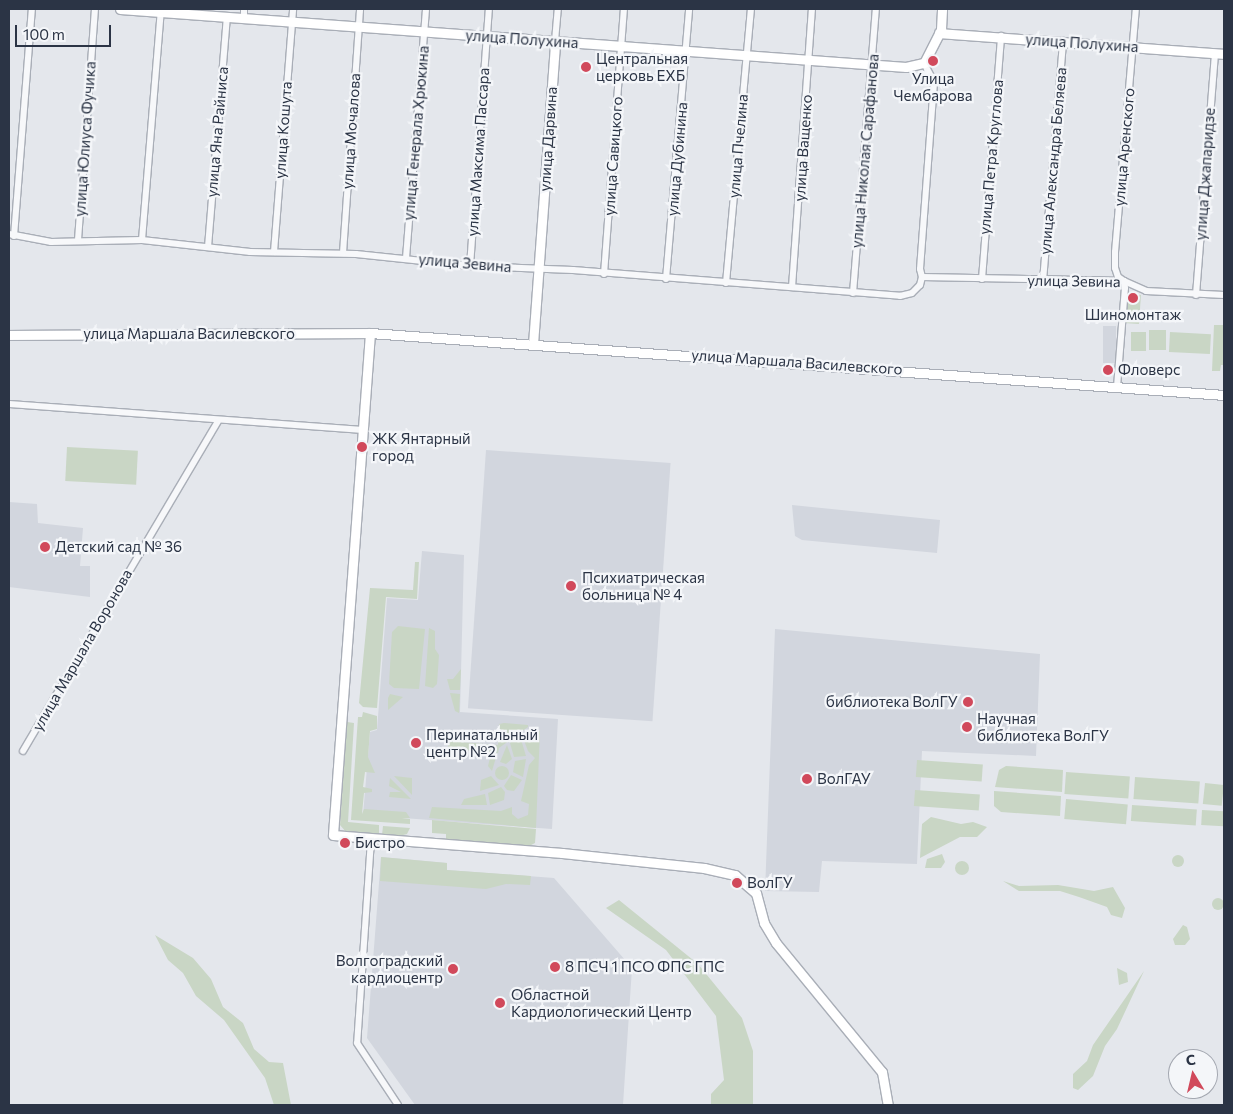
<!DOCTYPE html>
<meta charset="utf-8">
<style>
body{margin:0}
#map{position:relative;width:1233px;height:1114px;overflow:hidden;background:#e4e7ec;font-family:Commissioner,sans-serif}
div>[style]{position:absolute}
.built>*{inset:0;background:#d2d6de;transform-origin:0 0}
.green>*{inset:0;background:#c9d6c5;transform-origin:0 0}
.round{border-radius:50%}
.roads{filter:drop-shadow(1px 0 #a9aeb7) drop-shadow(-1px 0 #a9aeb7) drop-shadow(0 1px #a9aeb7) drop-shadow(0 -1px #a9aeb7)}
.street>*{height:6px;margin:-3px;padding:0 3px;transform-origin:3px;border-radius:3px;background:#f7f8fa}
.secondary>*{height:9px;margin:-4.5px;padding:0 4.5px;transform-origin:4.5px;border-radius:4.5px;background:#fff}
.dots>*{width:14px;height:14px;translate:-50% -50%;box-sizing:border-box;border:2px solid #f4f6f9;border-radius:50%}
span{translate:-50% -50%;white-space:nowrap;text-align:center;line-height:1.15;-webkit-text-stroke:4.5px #f4f6f9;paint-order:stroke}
.street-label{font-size:15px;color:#2b3445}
.poi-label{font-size:15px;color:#2b3445}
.left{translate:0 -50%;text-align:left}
.right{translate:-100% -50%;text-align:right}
.frame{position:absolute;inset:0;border:10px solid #2b3445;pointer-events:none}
.north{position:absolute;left:1168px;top:1049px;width:50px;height:50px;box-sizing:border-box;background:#f4f6f9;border:1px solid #a4a8b1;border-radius:50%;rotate:351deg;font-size:14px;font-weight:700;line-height:20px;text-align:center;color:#2b3445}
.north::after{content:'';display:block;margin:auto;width:18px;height:22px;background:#d1495b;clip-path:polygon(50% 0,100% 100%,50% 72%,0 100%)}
.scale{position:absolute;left:15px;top:25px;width:96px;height:22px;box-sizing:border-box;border:2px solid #2b3445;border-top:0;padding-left:6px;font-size:15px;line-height:18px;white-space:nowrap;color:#2b3445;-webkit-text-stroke:4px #f4f6f9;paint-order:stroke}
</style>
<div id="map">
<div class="built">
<i style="left:1103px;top:326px;width:13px;height:37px"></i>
<i style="left:486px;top:450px;width:185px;height:259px;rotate:4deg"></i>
<i style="clip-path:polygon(9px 502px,37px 504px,38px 523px,83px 528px,80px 566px,90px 566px,90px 597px,9px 587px)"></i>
<i style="clip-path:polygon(792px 505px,940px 520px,937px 553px,802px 540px,795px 536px)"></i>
<i style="clip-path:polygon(422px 551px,464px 555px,460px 712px,558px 719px,552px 829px,363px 815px,370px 732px,377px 730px,387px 598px,418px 600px)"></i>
<i style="clip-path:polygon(775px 629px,1040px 654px,1036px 756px,922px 751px,917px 864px,822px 861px,819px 892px,765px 891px)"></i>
<i style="clip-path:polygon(381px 857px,447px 863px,447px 870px,554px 878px,632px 968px,623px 1105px,415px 1105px,367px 1038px)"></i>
</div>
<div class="green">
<i style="left:1126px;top:294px;width:15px;height:29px;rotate:4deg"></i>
<i style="clip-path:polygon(1214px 325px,1223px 325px,1224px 334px,1224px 365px,1221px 365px,1220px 371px,1212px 371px)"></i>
<i style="left:1149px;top:330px;width:17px;height:20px"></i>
<i style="left:1131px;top:332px;width:15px;height:19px"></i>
<i style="left:1170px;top:332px;width:41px;height:20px;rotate:3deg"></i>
<i style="left:67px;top:447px;width:71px;height:34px;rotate:3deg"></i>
<i style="clip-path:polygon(415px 562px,419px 562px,417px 599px,386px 597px,377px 708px,363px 707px,359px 703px,370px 588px,413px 590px)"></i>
<i style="clip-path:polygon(398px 626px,425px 629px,419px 689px,394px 688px,389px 684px,392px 632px)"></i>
<i style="clip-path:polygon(429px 628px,435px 631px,435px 649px,439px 655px,437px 684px,433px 688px,425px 686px)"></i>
<i style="clip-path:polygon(461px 669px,460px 690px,450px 690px,447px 679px,453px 679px)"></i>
<i style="clip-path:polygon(450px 693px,460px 694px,459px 713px,455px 711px)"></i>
<i style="clip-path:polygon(390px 694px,403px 697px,388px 710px,388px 698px)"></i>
<i style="clip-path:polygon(363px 712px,377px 716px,377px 729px,370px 731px,368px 757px,375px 773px,365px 772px,363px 787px,372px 789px,372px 792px,364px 793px,362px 814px,364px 809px,406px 812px,410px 818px,402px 818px,410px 819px,410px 824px,351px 820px,358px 717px,362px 717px)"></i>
<i style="clip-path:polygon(347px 722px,354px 723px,348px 822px,379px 825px,379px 835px,346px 832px,340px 825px)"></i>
<i style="clip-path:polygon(504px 723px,528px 725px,528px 727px,499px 748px,498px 753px,448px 749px,448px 741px,498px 745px,499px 724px)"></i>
<i style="clip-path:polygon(531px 729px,540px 731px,536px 828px,429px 818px,432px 807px,501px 811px,512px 807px,512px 814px,518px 819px,528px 815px,529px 804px,521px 801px,529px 765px,535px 758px,528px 751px,522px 735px)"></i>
<i style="clip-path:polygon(520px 736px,526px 756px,514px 757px,510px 743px)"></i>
<i style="clip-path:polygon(507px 745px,512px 759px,506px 764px,500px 762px)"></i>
<i style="clip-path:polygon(491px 754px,497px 754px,492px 771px,488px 766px)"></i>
<i style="clip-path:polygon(526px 759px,523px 777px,513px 772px,515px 761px)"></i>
<i style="left:917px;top:760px;width:66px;height:17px;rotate:4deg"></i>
<i class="round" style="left:495px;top:766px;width:14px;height:14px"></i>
<i style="clip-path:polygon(1006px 766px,1063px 770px,1062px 792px,995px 787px,999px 770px)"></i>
<i style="left:1066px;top:772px;width:64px;height:22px;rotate:4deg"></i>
<i style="clip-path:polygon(511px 775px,522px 780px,514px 791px,507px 790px,504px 786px)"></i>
<i style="clip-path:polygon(394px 776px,412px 778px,412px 795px)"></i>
<i style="clip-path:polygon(491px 776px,499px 785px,480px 791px,481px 780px)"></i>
<i style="left:1135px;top:777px;width:65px;height:22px;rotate:4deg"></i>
<i style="clip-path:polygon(390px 778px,411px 799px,389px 797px,390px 792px,401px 792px,389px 786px)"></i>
<i style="left:1205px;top:783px;width:19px;height:21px;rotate:6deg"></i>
<i style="clip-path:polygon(501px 787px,505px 792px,504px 800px,490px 805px,488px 793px)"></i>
<i style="left:915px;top:790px;width:65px;height:16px;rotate:4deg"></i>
<i style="clip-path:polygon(994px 791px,1061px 796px,1060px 816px,1001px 812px,994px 806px)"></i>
<i style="clip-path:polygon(485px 794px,487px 805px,461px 805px,464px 799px)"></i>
<i style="left:1066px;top:799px;width:62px;height:20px;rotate:5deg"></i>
<i style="left:1132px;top:805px;width:65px;height:16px;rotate:4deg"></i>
<i style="left:1202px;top:810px;width:22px;height:15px;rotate:3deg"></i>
<i style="clip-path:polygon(931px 817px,961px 824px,973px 822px,987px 827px,977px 837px,960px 837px,920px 858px,922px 824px)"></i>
<i style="clip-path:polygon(432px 820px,536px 829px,535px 843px,529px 846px,446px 839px,446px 834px,432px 833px)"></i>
<i style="clip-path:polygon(383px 826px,410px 828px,407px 834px,399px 836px,382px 835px)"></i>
<i style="clip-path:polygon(942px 854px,945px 862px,941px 868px,925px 868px,927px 859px)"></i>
<i class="round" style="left:1172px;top:855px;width:12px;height:12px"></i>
<i style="clip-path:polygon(381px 857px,447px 863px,447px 870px,531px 876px,530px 885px,506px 884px,486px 889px,380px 881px)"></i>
<i class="round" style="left:955px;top:861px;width:14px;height:14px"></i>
<i style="clip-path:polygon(1003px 881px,1019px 886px,1058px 885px,1094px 891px,1113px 887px,1125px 908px,1122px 918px,1111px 915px,1107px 907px,1079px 897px,1060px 891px,1019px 891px)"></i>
<i class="round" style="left:1212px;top:898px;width:12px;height:12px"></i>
<i style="clip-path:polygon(619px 900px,698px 964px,742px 1018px,753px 1051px,753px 1105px,711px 1105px,711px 1094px,724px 1080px,716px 1016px,666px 950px,606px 908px)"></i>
<i style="clip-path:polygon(1183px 925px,1187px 927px,1190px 939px,1185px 945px,1175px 945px,1173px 939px)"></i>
<i style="clip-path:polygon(155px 935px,193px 958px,211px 979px,223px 1007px,243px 1023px,254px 1049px,269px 1062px,283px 1063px,291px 1105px,274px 1105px,265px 1078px,224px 1020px,196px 996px,183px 973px,168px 960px)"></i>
<i style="clip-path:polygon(1117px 968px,1127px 973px,1128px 982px,1119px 985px)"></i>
<i style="clip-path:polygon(1144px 971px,1117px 1029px,1105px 1046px,1093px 1076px,1078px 1090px,1073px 1088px,1073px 1074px,1087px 1061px,1093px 1045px)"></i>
</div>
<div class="roads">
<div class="street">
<i style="left:244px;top:19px;width:10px;rotate:-90deg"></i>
<i style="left:555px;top:41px;width:32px;rotate:-85deg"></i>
<i style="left:9px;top:234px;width:43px;rotate:10.8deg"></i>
<i style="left:51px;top:242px;width:91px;rotate:-1.3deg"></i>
<i style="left:142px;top:240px;width:109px;rotate:6.3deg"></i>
<i style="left:250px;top:252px;width:106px;rotate:1.1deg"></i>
<i style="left:356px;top:254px;width:115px;rotate:6deg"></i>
<i style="left:470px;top:266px;width:103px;rotate:2.2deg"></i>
<i style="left:573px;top:270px;width:328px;rotate:4.5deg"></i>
<i style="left:900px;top:296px;width:12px;rotate:-14deg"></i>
<i style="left:912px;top:293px;width:11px;rotate:-45deg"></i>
<i style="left:920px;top:285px;width:8px;rotate:-76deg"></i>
<i style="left:922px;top:277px;width:8px;rotate:-104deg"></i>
<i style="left:920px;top:269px;width:188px;rotate:-85.7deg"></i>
<i style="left:934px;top:82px;width:21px;rotate:-118deg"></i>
<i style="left:14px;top:236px;width:228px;rotate:-85.5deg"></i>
<i style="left:78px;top:240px;width:232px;rotate:-85.8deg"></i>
<i style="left:142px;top:240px;width:231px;rotate:-85.3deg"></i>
<i style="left:208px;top:247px;width:231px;rotate:-85.3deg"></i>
<i style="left:274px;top:252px;width:244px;rotate:-85.5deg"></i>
<i style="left:343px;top:253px;width:245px;rotate:-86deg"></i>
<i style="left:406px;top:258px;width:250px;rotate:-85.4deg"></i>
<i style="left:470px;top:266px;width:258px;rotate:-85.8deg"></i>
<i style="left:604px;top:274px;width:266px;rotate:-85.7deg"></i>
<i style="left:922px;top:277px;width:202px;rotate:1.1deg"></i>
<i style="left:1124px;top:281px;width:24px;rotate:24deg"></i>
<i style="left:1146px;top:291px;width:78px;rotate:2.9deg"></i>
<i style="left:666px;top:279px;width:271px;rotate:-85.1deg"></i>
<i style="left:982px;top:279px;width:244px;rotate:-85.5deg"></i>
<i style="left:1043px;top:281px;width:241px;rotate:-85.2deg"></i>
<i style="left:726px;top:283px;width:275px;rotate:-84.8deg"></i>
<i style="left:792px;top:287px;width:279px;rotate:-85.9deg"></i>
<i style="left:853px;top:293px;width:285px;rotate:-85.4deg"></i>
<i style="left:1196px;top:295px;width:243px;rotate:-85.5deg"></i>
<i style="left:1117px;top:387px;width:99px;rotate:-85.4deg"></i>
<i style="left:1125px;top:288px;width:7px;rotate:-98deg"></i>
<i style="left:1124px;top:281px;width:7px;rotate:-146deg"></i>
<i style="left:1118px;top:277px;width:9px;rotate:-108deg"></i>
<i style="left:1115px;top:268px;width:16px;rotate:-90deg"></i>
<i style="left:1115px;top:252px;width:244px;rotate:-85.1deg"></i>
<i style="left:9px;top:404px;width:352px;rotate:4.2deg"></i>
<i style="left:23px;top:751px;width:383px;rotate:-59.4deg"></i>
<i style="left:371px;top:840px;width:203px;rotate:93.9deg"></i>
<i style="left:357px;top:1043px;width:74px;rotate:56.5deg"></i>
</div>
<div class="secondary">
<i style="left:120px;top:9px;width:788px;rotate:4.22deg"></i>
<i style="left:906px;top:67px;width:18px;rotate:-13deg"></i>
<i style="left:924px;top:63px;width:38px;rotate:-63deg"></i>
<i style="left:941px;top:29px;width:20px;rotate:-87deg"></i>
<i style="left:939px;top:33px;width:286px;rotate:4.2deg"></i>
<i style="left:370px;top:333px;width:503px;rotate:94.22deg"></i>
<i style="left:333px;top:835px;width:230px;rotate:4.5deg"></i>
<i style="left:562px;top:853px;width:143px;rotate:6deg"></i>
<i style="left:704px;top:868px;width:32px;rotate:13deg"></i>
<i style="left:735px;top:875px;width:28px;rotate:41deg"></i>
<i style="left:756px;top:893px;width:31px;rotate:75deg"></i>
<i style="left:764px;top:923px;width:23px;rotate:59deg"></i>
<i style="left:776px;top:943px;width:167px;rotate:50.6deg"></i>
<i style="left:882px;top:1072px;width:34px;rotate:80deg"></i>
<i style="left:9px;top:335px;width:361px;rotate:-0.3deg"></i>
<i style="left:370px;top:333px;width:856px;rotate:4.15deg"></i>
<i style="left:533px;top:344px;width:304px;rotate:-85.8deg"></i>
</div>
</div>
<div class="dots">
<i style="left:933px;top:61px;background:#d1495b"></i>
<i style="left:586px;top:67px;background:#d1495b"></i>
<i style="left:1133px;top:298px;background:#d1495b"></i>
<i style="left:1108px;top:370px;background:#d1495b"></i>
<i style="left:362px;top:447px;background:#d1495b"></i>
<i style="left:45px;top:547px;background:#d1495b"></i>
<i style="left:571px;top:586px;background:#d1495b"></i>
<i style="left:968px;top:702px;background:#d1495b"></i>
<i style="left:967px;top:727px;background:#d1495b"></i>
<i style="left:416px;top:743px;background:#d1495b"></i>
<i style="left:807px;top:779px;background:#d1495b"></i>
<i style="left:345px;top:843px;background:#d1495b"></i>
<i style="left:737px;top:883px;background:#d1495b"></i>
<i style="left:555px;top:967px;background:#d1495b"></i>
<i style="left:453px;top:969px;background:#d1495b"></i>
<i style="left:500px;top:1003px;background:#d1495b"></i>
</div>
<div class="street-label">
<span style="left:522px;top:39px;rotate:4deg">улица Полухина</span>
<span style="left:1082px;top:43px;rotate:4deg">улица Полухина</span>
<span style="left:283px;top:130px;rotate:-86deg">улица Кошута</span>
<span style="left:351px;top:131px;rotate:-86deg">улица Мочалова</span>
<span style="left:217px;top:132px;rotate:-85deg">улица Яна Райниса</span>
<span style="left:416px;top:133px;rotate:-85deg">улица Генерала Хрюкина</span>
<span style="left:85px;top:139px;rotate:-86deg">улица Юлиуса Фучика</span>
<span style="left:548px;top:139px;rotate:-86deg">улица Дарвина</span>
<span style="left:738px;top:146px;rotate:-85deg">улица Пчелина</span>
<span style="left:1124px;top:147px;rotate:-85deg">улица Аренского</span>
<span style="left:803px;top:148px;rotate:-86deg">улица Ващенко</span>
<span style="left:865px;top:151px;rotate:-85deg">улица Николая Сарафанова</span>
<span style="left:478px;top:152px;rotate:-86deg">улица Максима Пассара</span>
<span style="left:613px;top:156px;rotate:-86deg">улица Савицкого</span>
<span style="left:991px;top:157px;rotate:-85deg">улица Петра Круглова</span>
<span style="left:677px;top:159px;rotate:-85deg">улица Дубинина</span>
<span style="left:1053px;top:161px;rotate:-85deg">улица Александра Беляева</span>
<span style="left:1205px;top:174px;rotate:-86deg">улица Джапаридзе</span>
<span style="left:465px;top:263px;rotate:5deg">улица Зевина</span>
<span style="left:1074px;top:281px;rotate:1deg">улица Зевина</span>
<span style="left:189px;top:334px">улица Маршала Василевского</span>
<span style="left:797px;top:362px;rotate:4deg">улица Маршала Василевского</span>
<span style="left:82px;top:650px;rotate:-60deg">улица Маршала Воронова</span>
</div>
<div class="poi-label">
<span class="left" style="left:596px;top:67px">Центральная<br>церковь ЕХБ</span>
<span style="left:933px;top:87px">Улица<br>Чембарова</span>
<span style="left:1133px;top:315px">Шиномонтаж</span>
<span class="left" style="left:1118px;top:370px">Фловерс</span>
<span class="left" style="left:372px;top:447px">ЖК Янтарный<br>город</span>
<span class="left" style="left:55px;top:547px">Детский сад № 36</span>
<span class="left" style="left:582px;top:586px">Психиатрическая<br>больница № 4</span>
<span class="right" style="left:958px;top:702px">библиотека ВолГУ</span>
<span class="left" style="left:977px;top:727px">Научная<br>библиотека ВолГУ</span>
<span class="left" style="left:426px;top:743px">Перинатальный<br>центр №2</span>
<span class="left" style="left:817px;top:779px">ВолГАУ</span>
<span class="left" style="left:355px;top:843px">Бистро</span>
<span class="left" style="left:747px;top:883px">ВолГУ</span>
<span class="right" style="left:443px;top:969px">Волгоградский<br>кардиоцентр</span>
<span class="left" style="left:565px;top:967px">8 ПСЧ 1 ПСО ФПС ГПС</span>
<span class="left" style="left:511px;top:1003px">Областной<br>Кардиологический Центр</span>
</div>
<div class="frame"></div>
<div class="north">С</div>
<div class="scale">100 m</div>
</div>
